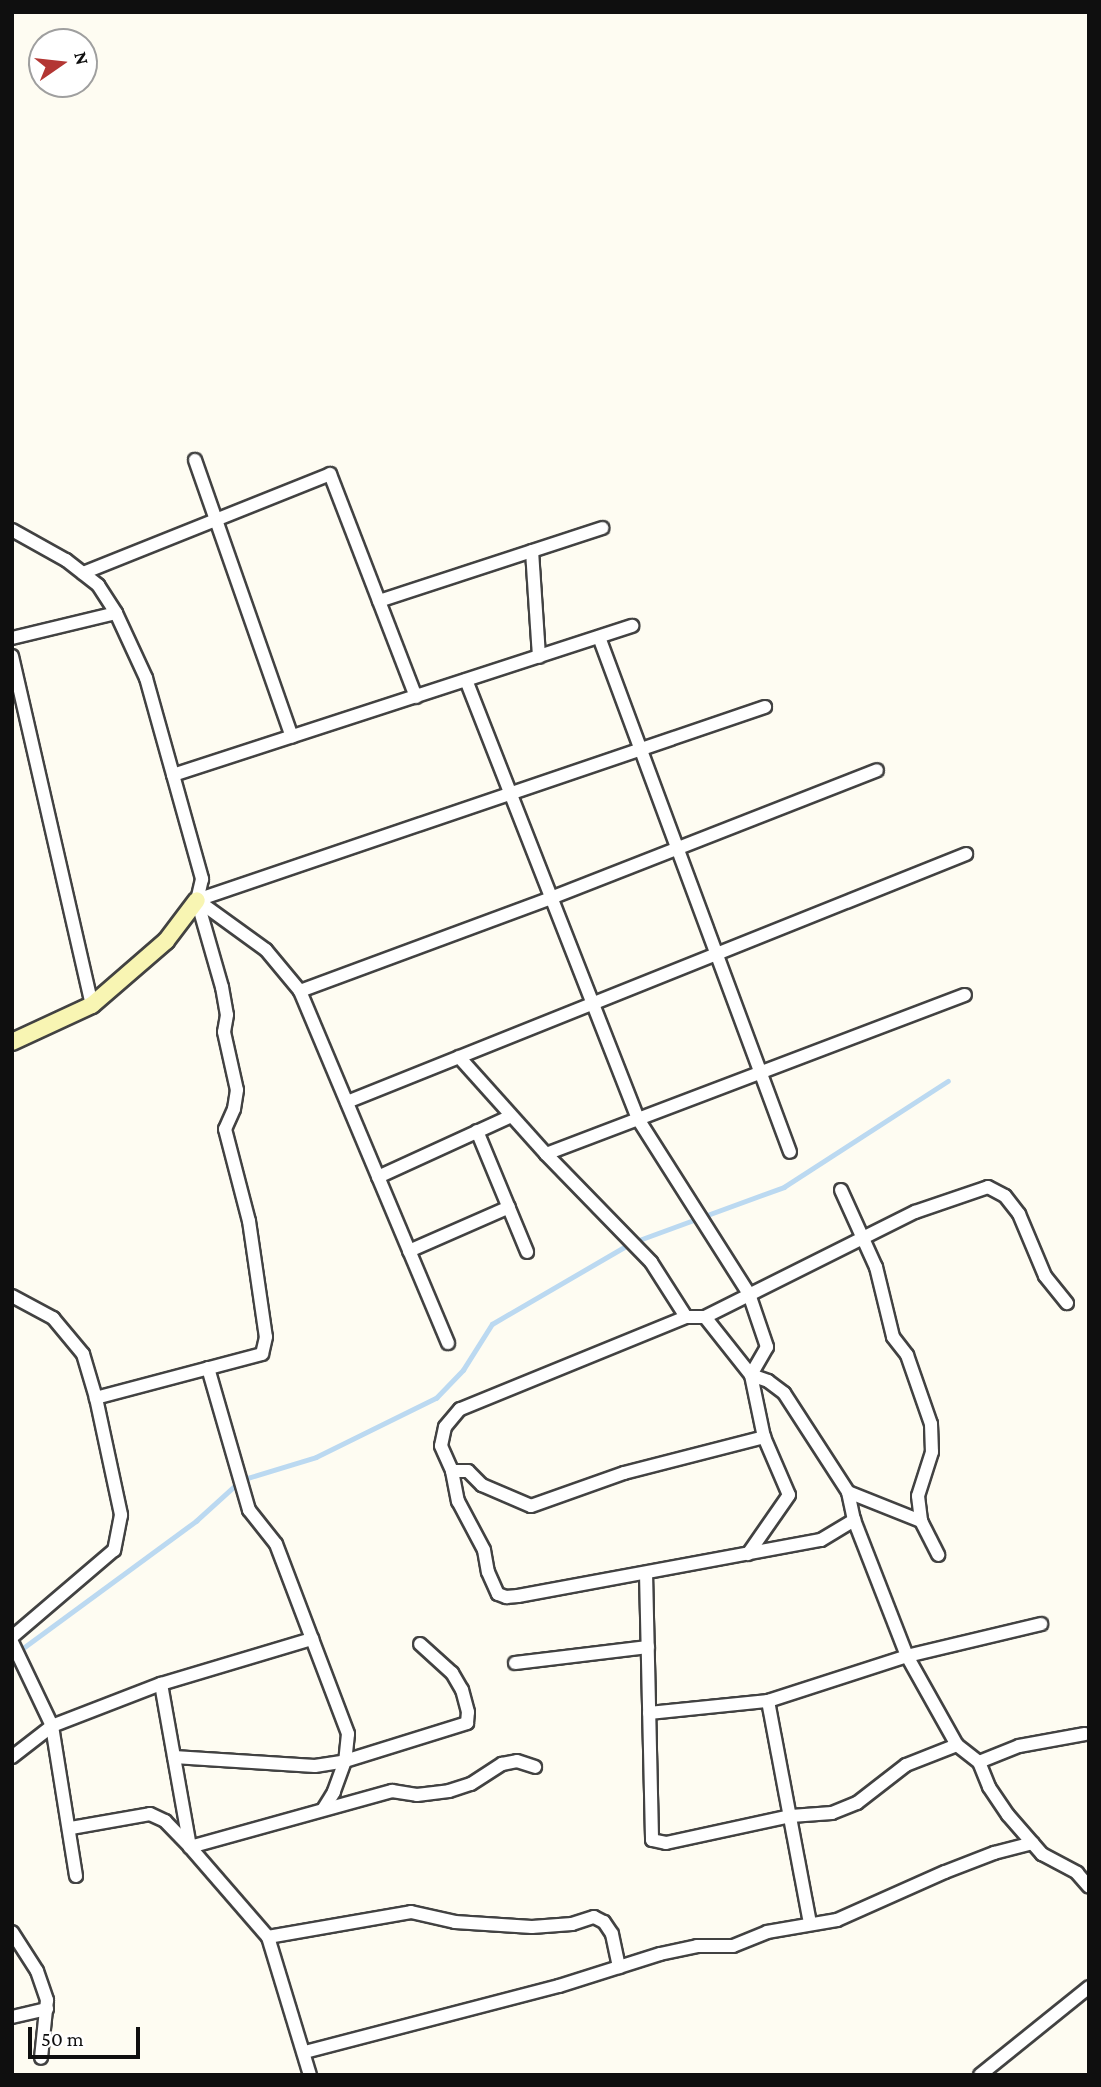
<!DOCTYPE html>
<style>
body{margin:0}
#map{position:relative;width:1101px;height:2087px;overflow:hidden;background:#fefcf2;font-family:"Crimson Pro",serif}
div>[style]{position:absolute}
.stream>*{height:4.5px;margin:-2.25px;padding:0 2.25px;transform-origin:2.25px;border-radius:2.25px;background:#bbd9f1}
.roads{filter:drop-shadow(2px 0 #424242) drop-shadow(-2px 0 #424242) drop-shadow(0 2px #424242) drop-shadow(0 -2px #424242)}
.street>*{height:12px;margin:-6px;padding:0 6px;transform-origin:6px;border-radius:6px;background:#fff}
.secondary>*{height:16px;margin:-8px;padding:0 8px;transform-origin:8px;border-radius:8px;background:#f8f5b3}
span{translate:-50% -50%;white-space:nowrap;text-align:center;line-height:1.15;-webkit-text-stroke:7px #fff;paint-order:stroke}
.frame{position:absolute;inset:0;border:14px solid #0f0f0f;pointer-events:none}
.north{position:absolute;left:28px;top:28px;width:70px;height:70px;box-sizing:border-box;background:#fff;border:2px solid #9f9f9f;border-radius:50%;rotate:76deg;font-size:19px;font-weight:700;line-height:28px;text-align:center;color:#0f0f0f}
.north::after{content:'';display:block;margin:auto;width:24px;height:32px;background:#b33633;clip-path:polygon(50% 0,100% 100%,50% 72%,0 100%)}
.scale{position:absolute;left:28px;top:2027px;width:112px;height:32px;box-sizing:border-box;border:4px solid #0f0f0f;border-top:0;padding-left:9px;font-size:21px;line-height:24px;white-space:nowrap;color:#0f0f0f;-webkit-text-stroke:5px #fff;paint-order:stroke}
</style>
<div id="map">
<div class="stream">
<i style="left:19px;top:1651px;width:220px;rotate:-36.3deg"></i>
<i style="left:196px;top:1521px;width:61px;rotate:-42.3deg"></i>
<i style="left:241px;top:1480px;width:78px;rotate:-17deg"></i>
<i style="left:316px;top:1457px;width:134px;rotate:-26.2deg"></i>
<i style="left:436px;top:1398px;width:39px;rotate:-46deg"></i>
<i style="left:463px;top:1370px;width:54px;rotate:-57.8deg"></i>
<i style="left:492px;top:1324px;width:161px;rotate:-30.2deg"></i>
<i style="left:631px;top:1243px;width:163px;rotate:-20.1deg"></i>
<i style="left:784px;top:1187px;width:195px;rotate:-32.9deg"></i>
</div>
<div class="roads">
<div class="street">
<i style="left:195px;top:460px;width:293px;rotate:70.7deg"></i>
<i style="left:12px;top:530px;width:62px;rotate:29.1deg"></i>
<i style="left:66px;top:560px;width:41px;rotate:38deg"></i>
<i style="left:98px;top:585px;width:33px;rotate:57deg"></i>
<i style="left:116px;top:613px;width:72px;rotate:65.2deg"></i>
<i style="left:146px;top:678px;width:209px;rotate:74.4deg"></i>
<i style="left:202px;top:879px;width:22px;rotate:103deg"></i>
<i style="left:197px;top:900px;width:91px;rotate:74deg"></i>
<i style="left:222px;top:987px;width:28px;rotate:80deg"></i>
<i style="left:227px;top:1015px;width:17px;rotate:100deg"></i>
<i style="left:224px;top:1032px;width:59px;rotate:77.4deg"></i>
<i style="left:237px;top:1090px;width:19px;rotate:99deg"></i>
<i style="left:234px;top:1109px;width:22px;rotate:114deg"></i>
<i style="left:225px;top:1129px;width:95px;rotate:75.4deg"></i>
<i style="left:249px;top:1221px;width:117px;rotate:81.7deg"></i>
<i style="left:266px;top:1337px;width:17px;rotate:103deg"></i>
<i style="left:262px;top:1354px;width:172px;rotate:165.2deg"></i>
<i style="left:532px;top:551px;width:106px;rotate:86.2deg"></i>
<i style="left:83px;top:573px;width:266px;rotate:-21.8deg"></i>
<i style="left:330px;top:474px;width:239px;rotate:68.9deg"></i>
<i style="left:379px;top:601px;width:235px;rotate:-18.1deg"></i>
<i style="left:599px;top:637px;width:549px;rotate:69.65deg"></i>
<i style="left:12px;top:638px;width:107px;rotate:-13.5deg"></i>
<i style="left:12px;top:656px;width:358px;rotate:77.1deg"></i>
<i style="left:466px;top:680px;width:471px;rotate:68.6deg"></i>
<i style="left:638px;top:1119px;width:207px;rotate:57.6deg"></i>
<i style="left:749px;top:1294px;width:56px;rotate:71.2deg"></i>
<i style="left:767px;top:1347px;width:32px;rotate:120deg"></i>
<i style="left:751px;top:1375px;width:18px;rotate:19deg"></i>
<i style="left:768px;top:1381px;width:20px;rotate:37deg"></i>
<i style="left:784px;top:1393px;width:118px;rotate:57.1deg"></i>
<i style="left:848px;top:1492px;width:29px;rotate:78deg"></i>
<i style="left:854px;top:1520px;width:146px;rotate:68.7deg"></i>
<i style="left:907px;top:1656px;width:102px;rotate:60.7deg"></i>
<i style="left:957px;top:1745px;width:28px;rotate:38deg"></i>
<i style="left:979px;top:1762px;width:27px;rotate:68deg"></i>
<i style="left:989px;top:1787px;width:34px;rotate:56deg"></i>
<i style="left:1008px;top:1815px;width:52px;rotate:48.9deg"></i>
<i style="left:1042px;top:1854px;width:40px;rotate:28deg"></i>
<i style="left:1077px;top:1873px;width:18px;rotate:49deg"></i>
<i style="left:173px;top:775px;width:483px;rotate:-18deg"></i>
<i style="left:197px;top:900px;width:600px;rotate:-18.77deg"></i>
<i style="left:197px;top:900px;width:85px;rotate:35.9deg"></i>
<i style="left:266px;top:950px;width:53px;rotate:50.3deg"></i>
<i style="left:300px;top:991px;width:382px;rotate:67.2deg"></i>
<i style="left:300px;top:991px;width:268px;rotate:-20.3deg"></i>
<i style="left:551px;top:898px;width:350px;rotate:-21.4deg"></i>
<i style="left:459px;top:1057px;width:130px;rotate:48.1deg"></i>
<i style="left:546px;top:1154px;width:151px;rotate:45.8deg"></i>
<i style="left:651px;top:1262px;width:65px;rotate:57.5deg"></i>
<i style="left:686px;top:1317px;width:19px"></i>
<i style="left:705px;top:1317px;width:74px;rotate:51.6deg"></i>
<i style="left:751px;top:1375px;width:63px;rotate:78.2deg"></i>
<i style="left:764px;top:1437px;width:63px;rotate:66.7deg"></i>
<i style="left:789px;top:1495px;width:72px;rotate:124.8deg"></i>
<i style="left:347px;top:1102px;width:667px;rotate:-21.83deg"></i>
<i style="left:477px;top:1131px;width:131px;rotate:67.5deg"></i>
<i style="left:546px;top:1154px;width:448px;rotate:-20.8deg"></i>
<i style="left:378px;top:1177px;width:146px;rotate:-24.6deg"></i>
<i style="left:841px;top:1190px;width:85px;rotate:65.6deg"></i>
<i style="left:876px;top:1267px;width:72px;rotate:76.3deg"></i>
<i style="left:893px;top:1337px;width:23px;rotate:52deg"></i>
<i style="left:907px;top:1355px;width:73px;rotate:70.8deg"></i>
<i style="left:931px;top:1424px;width:28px;rotate:88deg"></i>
<i style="left:932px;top:1452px;width:46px;rotate:107.7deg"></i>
<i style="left:918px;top:1496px;width:25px;rotate:83deg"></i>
<i style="left:409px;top:1251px;width:109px;rotate:-23.7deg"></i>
<i style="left:12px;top:1296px;width:47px;rotate:28.2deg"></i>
<i style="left:53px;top:1318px;width:47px;rotate:50.2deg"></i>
<i style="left:83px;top:1354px;width:46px;rotate:73.5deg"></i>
<i style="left:96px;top:1398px;width:120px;rotate:77.9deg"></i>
<i style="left:121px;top:1515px;width:36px;rotate:101deg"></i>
<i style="left:114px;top:1550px;width:134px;rotate:139.5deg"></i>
<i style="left:686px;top:1317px;width:244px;rotate:157.8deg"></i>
<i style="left:460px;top:1409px;width:23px;rotate:130deg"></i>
<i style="left:445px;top:1427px;width:19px;rotate:102deg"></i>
<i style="left:441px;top:1446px;width:27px;rotate:66deg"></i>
<i style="left:452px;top:1471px;width:31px;rotate:79deg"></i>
<i style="left:458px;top:1501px;width:55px;rotate:62deg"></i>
<i style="left:484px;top:1550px;width:22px;rotate:80deg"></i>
<i style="left:488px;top:1572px;width:24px;rotate:66deg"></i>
<i style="left:498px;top:1594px;width:9px;rotate:21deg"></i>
<i style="left:506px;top:1597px;width:12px;rotate:-5deg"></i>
<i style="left:518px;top:1596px;width:308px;rotate:-10.5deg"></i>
<i style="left:821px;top:1540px;width:39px;rotate:-31deg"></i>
<i style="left:705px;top:1317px;width:235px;rotate:-26.6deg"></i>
<i style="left:915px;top:1212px;width:77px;rotate:-18.9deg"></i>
<i style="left:988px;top:1187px;width:19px;rotate:28deg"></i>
<i style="left:1005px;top:1196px;width:23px;rotate:52deg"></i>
<i style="left:1019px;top:1214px;width:67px;rotate:67.2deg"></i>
<i style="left:1045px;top:1276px;width:35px;rotate:51deg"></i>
<i style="left:208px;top:1368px;width:148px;rotate:73.9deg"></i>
<i style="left:249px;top:1510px;width:43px;rotate:51.5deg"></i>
<i style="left:276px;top:1544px;width:203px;rotate:69.2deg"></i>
<i style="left:348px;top:1734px;width:27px;rotate:96deg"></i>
<i style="left:345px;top:1761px;width:33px;rotate:110deg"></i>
<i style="left:334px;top:1792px;width:19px;rotate:122deg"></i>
<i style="left:452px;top:1471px;width:16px"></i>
<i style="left:468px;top:1471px;width:20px;rotate:45deg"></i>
<i style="left:482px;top:1485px;width:53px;rotate:23.2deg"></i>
<i style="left:531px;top:1506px;width:99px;rotate:-19.5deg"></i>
<i style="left:624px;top:1473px;width:145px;rotate:-14.4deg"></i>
<i style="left:848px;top:1492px;width:79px;rotate:21.7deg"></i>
<i style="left:921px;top:1521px;width:38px;rotate:63deg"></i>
<i style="left:646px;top:1573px;width:267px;rotate:88.7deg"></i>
<i style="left:652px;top:1840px;width:14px;rotate:12deg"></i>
<i style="left:666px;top:1843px;width:128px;rotate:-12.2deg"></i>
<i style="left:791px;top:1816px;width:41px;rotate:-4.2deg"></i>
<i style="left:832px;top:1813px;width:27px;rotate:-22deg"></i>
<i style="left:857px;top:1803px;width:62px;rotate:-37.8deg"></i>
<i style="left:906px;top:1765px;width:55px;rotate:-21.4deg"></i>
<i style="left:12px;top:1642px;width:93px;rotate:64.5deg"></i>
<i style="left:52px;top:1726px;width:152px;rotate:80.9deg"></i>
<i style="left:515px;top:1663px;width:134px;rotate:-6.9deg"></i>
<i style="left:161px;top:1684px;width:166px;rotate:79.9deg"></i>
<i style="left:190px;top:1847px;width:210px;rotate:-15.5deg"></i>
<i style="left:392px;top:1791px;width:25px;rotate:9deg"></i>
<i style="left:417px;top:1795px;width:32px;rotate:-7deg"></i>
<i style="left:449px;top:1791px;width:23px;rotate:-18deg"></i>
<i style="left:471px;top:1784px;width:37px;rotate:-33deg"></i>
<i style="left:502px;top:1764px;width:15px;rotate:-11deg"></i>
<i style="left:517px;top:1761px;width:19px;rotate:18deg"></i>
<i style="left:768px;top:1701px;width:226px;rotate:79.3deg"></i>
<i style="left:649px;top:1713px;width:120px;rotate:-5.8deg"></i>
<i style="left:768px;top:1701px;width:146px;rotate:-17.9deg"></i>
<i style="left:907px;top:1656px;width:138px;rotate:-13.4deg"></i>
<i style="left:12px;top:1757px;width:51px;rotate:-37.8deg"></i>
<i style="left:52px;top:1726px;width:117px;rotate:-21.1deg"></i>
<i style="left:161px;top:1684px;width:158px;rotate:-16.6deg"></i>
<i style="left:174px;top:1757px;width:141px;rotate:3.7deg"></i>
<i style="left:315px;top:1766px;width:30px;rotate:-9deg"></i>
<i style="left:345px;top:1761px;width:128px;rotate:-17.3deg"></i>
<i style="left:467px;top:1723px;width:11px;rotate:-85deg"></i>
<i style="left:468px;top:1712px;width:23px;rotate:-105deg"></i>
<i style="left:462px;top:1690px;width:20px;rotate:-120deg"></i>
<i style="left:452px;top:1673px;width:43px;rotate:-137.8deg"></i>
<i style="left:979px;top:1762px;width:43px;rotate:-21.8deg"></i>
<i style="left:1019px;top:1746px;width:67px;rotate:-10.3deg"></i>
<i style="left:71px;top:1828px;width:80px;rotate:-10deg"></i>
<i style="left:150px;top:1814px;width:17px;rotate:25deg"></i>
<i style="left:165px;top:1821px;width:36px;rotate:46deg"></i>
<i style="left:190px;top:1847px;width:119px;rotate:49.1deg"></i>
<i style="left:268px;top:1937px;width:144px;rotate:73.1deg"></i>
<i style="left:12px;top:1932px;width:46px;rotate:57.3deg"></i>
<i style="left:37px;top:1971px;width:31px;rotate:71deg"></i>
<i style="left:47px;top:2000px;width:58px;rotate:95.9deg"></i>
<i style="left:268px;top:1937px;width:145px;rotate:-9.9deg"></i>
<i style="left:411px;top:1912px;width:45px;rotate:12.8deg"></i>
<i style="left:455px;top:1922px;width:77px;rotate:3.7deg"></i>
<i style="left:532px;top:1927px;width:40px;rotate:-4.3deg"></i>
<i style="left:572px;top:1924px;width:23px;rotate:-18deg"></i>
<i style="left:594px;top:1917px;width:11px;rotate:27deg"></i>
<i style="left:604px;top:1922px;width:14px;rotate:56deg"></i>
<i style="left:612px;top:1934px;width:34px;rotate:78deg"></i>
<i style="left:12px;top:2017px;width:36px;rotate:-13deg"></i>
<i style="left:305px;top:2052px;width:262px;rotate:-14.6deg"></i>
<i style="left:559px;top:1986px;width:106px;rotate:-17.6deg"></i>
<i style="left:660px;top:1954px;width:38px;rotate:-12deg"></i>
<i style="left:697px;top:1946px;width:36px"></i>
<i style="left:733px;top:1946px;width:37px;rotate:-22deg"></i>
<i style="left:767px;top:1932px;width:71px;rotate:-9.7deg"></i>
<i style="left:837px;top:1920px;width:118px;rotate:-24deg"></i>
<i style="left:945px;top:1872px;width:53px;rotate:-21.2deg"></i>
<i style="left:994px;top:1853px;width:40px;rotate:-14.4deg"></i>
<i style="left:980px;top:2075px;width:140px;rotate:-38.9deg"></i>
</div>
<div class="secondary">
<i style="left:12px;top:1042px;width:88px;rotate:-24.8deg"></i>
<i style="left:92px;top:1005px;width:98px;rotate:-40.9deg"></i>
<i style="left:166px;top:941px;width:51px;rotate:-52.9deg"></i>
</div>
</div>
<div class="frame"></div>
<div class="north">N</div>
<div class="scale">50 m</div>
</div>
